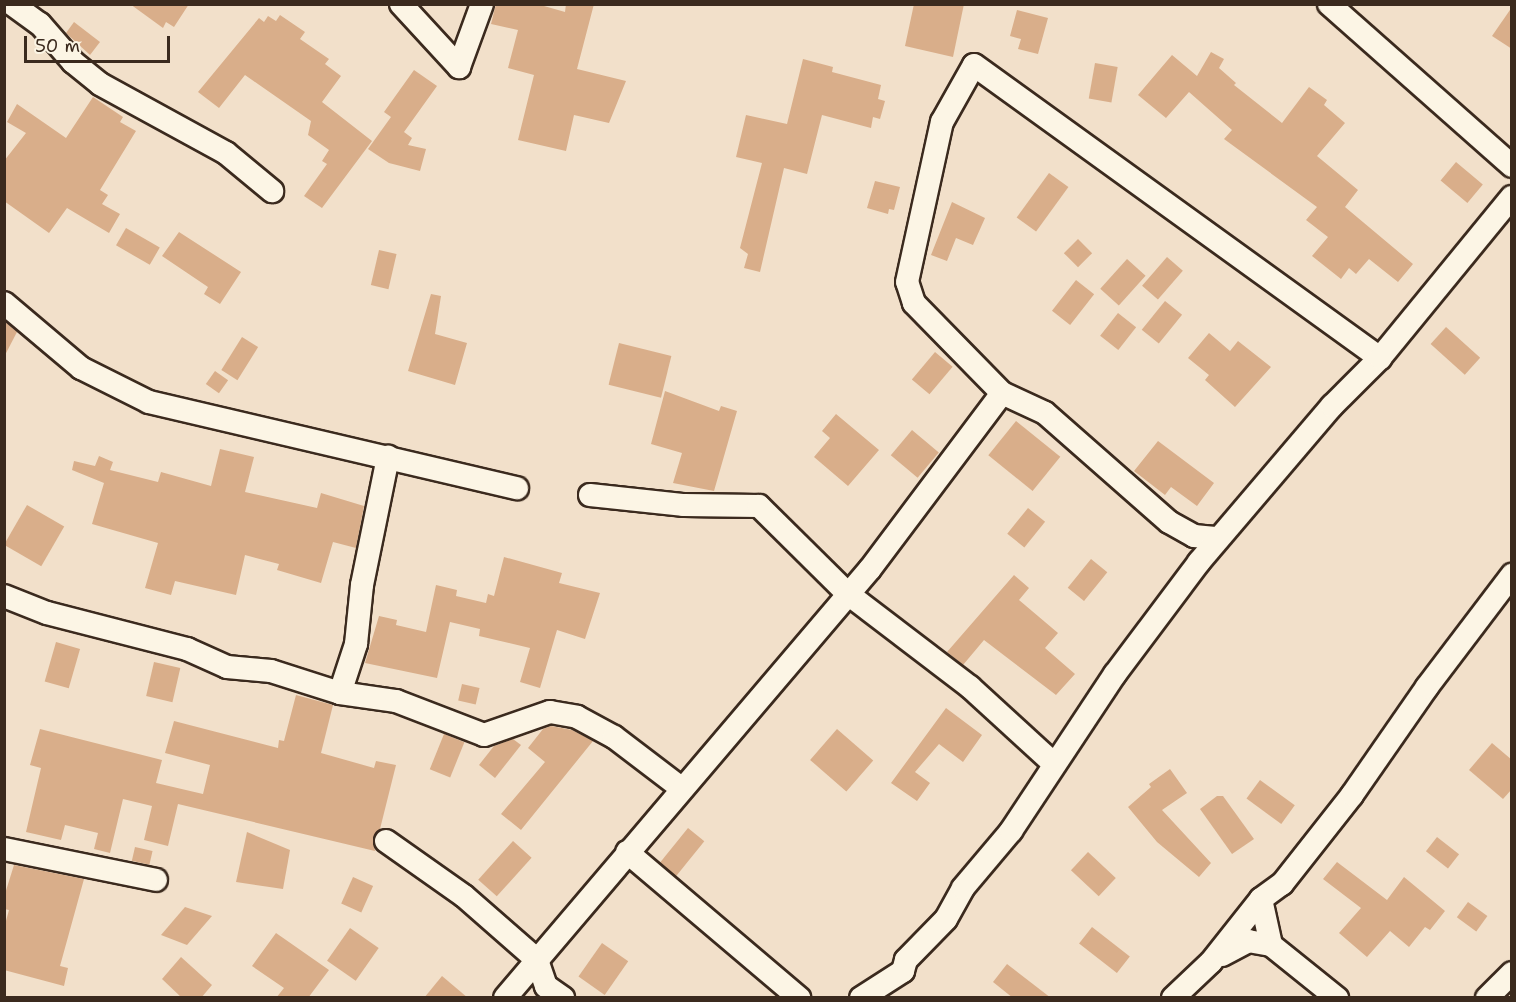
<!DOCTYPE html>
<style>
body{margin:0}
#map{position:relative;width:1516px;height:1002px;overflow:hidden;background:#f2e0ca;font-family:"Shantell Sans",sans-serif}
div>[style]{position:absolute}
.building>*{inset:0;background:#d9ae8a;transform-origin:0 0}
.roads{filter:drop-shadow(2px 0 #3b2a1e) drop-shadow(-2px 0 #3b2a1e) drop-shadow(0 2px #3b2a1e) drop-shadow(0 -2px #3b2a1e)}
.street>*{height:22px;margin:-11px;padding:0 11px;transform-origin:11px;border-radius:11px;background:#fcf5e5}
span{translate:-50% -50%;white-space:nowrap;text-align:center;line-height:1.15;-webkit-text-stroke:6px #fcf5e5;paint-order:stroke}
.frame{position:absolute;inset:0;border:6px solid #3b2a1e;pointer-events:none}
.scale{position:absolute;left:24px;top:36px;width:146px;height:27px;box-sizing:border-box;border:3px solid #3b2a1e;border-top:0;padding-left:8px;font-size:18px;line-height:21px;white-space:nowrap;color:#3b2a1e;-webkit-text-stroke:4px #fcf5e5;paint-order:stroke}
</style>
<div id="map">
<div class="building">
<i style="clip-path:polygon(130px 4px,189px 4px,174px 27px,166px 22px,163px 28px)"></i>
<i style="clip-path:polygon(496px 4px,537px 4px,565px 12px,566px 4px,594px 4px,577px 69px,626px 81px,609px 123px,574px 115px,566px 151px,518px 140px,534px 75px,508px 68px,518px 30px,491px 24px)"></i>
<i style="clip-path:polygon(914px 4px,964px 4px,953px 57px,905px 46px)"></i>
<i style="clip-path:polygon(1512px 7px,1512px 49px,1492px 36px)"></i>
<i style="clip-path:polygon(1017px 10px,1048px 18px,1038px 54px,1018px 49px,1021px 39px,1010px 36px)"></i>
<i style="clip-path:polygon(280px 15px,305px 32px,300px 39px,329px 59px,325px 64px,341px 76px,322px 102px,372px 141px,322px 208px,304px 196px,327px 164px,322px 161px,329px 150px,308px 135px,311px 121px,245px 75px,219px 108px,198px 92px,259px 18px,264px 22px,268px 16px,276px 21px)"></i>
<i style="clip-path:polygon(74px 22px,100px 42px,90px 55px,66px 33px)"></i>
<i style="clip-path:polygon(1211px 52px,1224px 59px,1219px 68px,1236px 83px,1234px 85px,1282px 123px,1309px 87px,1327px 100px,1324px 105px,1345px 123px,1317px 156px,1358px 190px,1345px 207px,1413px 264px,1398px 282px,1369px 259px,1356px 274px,1349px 268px,1341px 279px,1312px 256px,1328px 237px,1306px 220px,1317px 207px,1224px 139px,1232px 130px,1189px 92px,1166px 118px,1138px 95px,1172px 55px,1197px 76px)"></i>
<i style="clip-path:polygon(803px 59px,833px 67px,832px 72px,881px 85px,878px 99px,885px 101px,880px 119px,873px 117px,871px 128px,822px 115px,807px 174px,784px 168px,760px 272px,744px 268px,748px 254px,740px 248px,762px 163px,736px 157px,746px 115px,787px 124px)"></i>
<i style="left:1095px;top:63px;width:23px;height:36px;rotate:10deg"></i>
<i style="clip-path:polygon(414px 70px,437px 86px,404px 132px,412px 138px,408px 145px,426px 149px,420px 171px,389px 163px,368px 149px,391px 117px,384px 112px)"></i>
<i style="clip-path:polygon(93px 97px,123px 117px,120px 122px,136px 131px,100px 190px,108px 195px,102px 204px,120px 214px,109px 233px,67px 208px,49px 233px,4px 201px,4px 161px,26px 133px,7px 122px,17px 104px,66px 138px)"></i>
<i style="left:1456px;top:162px;width:35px;height:24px;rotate:40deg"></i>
<i style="left:1049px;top:173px;width:24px;height:55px;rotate:36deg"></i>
<i style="clip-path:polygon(875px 181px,900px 187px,894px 210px,889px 209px,888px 214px,867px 208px)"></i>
<i style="clip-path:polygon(952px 202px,985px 218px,973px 245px,956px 238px,947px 261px,931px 255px)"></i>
<i style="left:126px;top:228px;width:39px;height:20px;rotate:30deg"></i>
<i style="clip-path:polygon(179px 232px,241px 272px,220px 304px,204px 294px,208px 287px,162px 256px)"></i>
<i style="left:1078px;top:239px;width:20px;height:20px;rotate:45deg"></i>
<i style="left:379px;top:250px;width:18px;height:36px;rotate:13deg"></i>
<i style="left:1167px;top:257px;width:21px;height:38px;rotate:41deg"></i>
<i style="left:1127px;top:259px;width:25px;height:40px;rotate:42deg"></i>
<i style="left:1076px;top:280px;width:23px;height:39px;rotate:38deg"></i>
<i style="clip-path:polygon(431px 294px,441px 296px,435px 334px,467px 343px,455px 385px,408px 371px)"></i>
<i style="left:1165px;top:301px;width:22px;height:37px;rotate:39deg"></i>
<i style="left:1118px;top:313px;width:23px;height:29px;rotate:38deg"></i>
<i style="clip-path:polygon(4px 321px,17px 332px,4px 357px)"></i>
<i style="left:1446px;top:327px;width:46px;height:23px;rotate:42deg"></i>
<i style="clip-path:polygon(1209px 333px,1230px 351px,1238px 341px,1271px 367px,1235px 407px,1205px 380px,1209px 375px,1188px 358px)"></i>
<i style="left:242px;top:337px;width:19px;height:39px;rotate:32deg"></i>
<i style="left:619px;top:343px;width:54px;height:43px;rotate:14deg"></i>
<i style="left:935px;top:352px;width:23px;height:36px;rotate:40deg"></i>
<i style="left:215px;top:371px;width:16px;height:16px;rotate:35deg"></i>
<i style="clip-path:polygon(665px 391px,719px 411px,721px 406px,737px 411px,714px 491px,673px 483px,682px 453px,651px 444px)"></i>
<i style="clip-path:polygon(836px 414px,879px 450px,848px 486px,814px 457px,830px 438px,822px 431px)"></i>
<i style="left:1016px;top:421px;width:57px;height:44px;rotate:39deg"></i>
<i style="left:912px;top:430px;width:35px;height:33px;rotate:40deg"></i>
<i style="clip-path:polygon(1158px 441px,1214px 483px,1197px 506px,1171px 487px,1165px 495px,1134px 471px)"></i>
<i style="clip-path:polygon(220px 449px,254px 457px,245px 492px,317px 508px,321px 493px,364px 506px,356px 548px,333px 542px,321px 583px,277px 570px,279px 564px,245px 555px,236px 595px,175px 581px,171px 595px,145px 588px,158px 543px,92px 524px,104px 483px,72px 470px,74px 461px,95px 466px,99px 456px,113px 462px,110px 470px,158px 482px,161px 472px,211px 486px)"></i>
<i style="left:27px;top:505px;width:43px;height:46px;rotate:30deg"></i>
<i style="left:1028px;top:508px;width:22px;height:33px;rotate:39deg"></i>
<i style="clip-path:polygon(504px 557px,562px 573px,559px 583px,600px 593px,585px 639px,557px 630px,540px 688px,520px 682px,530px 648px,479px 636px,480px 629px,450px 622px,437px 678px,365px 663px,379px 616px,397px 620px,396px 625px,426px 632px,436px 585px,457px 590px,456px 596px,486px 603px,488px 594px,494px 596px)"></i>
<i style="left:1091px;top:559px;width:21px;height:37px;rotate:39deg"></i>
<i style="clip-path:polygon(1014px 575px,1029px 588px,1019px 600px,1058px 633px,1045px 648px,1075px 674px,1056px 695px,984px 640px,963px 665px,947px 652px)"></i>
<i style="left:56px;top:642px;width:25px;height:41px;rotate:16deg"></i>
<i style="left:154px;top:662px;width:27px;height:35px;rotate:13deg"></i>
<i style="left:462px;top:684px;width:18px;height:17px;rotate:13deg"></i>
<i style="clip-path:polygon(296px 695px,333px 705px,321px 753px,374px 768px,376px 761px,396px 765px,380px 829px,373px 839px,375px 851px,178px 804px,168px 846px,144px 840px,152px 806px,123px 799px,110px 853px,94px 849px,98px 833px,65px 825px,61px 840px,26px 832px,41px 768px,30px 765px,40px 729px,162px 760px,156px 783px,203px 794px,210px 765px,165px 753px,174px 721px,278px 748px,279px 740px,284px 741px)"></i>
<i style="clip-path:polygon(946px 708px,982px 735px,963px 762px,939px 744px,915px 772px,930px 783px,917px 801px,891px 783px)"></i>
<i style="clip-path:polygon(551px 726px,572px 730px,593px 741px,521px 830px,501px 814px,545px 762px,528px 748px,543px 729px)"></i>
<i style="left:837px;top:729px;width:48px;height:41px;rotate:41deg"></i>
<i style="left:444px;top:734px;width:22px;height:38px;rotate:22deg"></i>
<i style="clip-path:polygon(513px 739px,521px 745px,495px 778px,479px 765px,494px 746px)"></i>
<i style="clip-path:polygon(1492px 743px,1512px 760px,1512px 789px,1503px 799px,1469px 770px)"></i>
<i style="clip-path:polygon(1170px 769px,1187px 793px,1162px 810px,1211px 863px,1199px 877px,1157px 842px,1128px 807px,1151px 787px,1149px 784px)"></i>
<i style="left:1260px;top:780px;width:43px;height:23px;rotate:36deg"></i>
<i style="clip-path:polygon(1217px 796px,1223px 796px,1254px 839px,1232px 854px,1200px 809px)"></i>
<i style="left:688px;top:828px;width:21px;height:45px;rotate:39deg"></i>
<i style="clip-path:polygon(247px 832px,290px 850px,283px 889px,236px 882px)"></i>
<i style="left:1437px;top:837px;width:28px;height:18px;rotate:38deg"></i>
<i style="left:513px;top:841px;width:25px;height:52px;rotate:42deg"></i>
<i style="left:135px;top:847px;width:18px;height:14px;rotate:13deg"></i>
<i style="left:1088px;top:852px;width:38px;height:25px;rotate:43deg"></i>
<i style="clip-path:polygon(1337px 862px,1387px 900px,1404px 877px,1445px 911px,1430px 930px,1425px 927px,1409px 947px,1390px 931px,1367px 957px,1339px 933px,1361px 908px,1323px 879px)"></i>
<i style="clip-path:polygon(14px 865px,84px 879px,60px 966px,68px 968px,64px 986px,4px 970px,4px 928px,9px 910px,4px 909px,4px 897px)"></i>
<i style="left:353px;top:877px;width:22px;height:29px;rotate:24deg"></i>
<i style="left:1468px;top:902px;width:24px;height:19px;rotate:36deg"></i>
<i style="clip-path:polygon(185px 907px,212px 916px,187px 945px,161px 935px)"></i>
<i style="left:1092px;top:927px;width:48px;height:21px;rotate:38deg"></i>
<i style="left:350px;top:928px;width:35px;height:40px;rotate:35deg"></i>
<i style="clip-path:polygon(276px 933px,329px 970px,308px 998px,276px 998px,284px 988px,252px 966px)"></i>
<i style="left:602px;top:943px;width:32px;height:41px;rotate:35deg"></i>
<i style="clip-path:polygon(181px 957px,212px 985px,201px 998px,182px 998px,162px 979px)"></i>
<i style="clip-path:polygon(1007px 964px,1051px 998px,1013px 998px,993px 982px)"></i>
<i style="clip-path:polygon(442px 976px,468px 998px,424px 998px)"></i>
</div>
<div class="roads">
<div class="street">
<i style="left:12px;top:4px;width:34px;rotate:36deg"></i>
<i style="left:40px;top:24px;width:50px;rotate:49deg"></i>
<i style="left:73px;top:62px;width:35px;rotate:39deg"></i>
<i style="left:100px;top:84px;width:144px;rotate:28.7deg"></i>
<i style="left:226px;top:153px;width:60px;rotate:39.6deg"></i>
<i style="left:401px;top:4px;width:86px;rotate:47.4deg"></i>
<i style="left:459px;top:67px;width:67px;rotate:-69.9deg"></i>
<i style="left:1329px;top:4px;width:244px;rotate:41.5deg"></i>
<i style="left:4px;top:303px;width:101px;rotate:40.2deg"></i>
<i style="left:81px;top:368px;width:76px;rotate:26.6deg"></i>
<i style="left:149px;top:402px;width:378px;rotate:13.2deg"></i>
<i style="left:1002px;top:393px;width:47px;rotate:24.9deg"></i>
<i style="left:1045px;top:413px;width:165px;rotate:41.3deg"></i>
<i style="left:1169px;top:522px;width:29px;rotate:29deg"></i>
<i style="left:1194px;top:536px;width:24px;rotate:5deg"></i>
<i style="left:590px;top:495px;width:95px;rotate:6.1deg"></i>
<i style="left:684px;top:505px;width:75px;rotate:0.8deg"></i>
<i style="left:759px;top:506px;width:125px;rotate:44.7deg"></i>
<i style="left:848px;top:594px;width:153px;rotate:37.3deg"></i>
<i style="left:970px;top:687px;width:114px;rotate:42.5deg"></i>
<i style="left:4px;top:596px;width:46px;rotate:21.6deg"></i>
<i style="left:47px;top:613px;width:145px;rotate:14.4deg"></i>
<i style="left:187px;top:649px;width:44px;rotate:24.2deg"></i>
<i style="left:227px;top:667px;width:44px;rotate:5.2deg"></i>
<i style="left:271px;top:671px;width:72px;rotate:17.7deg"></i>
<i style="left:340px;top:693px;width:57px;rotate:8.1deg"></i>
<i style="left:396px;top:701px;width:94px;rotate:21.1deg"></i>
<i style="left:484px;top:735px;width:70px;rotate:-19.2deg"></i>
<i style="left:550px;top:712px;width:27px;rotate:10deg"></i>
<i style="left:577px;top:717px;width:42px;rotate:28.4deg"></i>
<i style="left:614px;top:737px;width:84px;rotate:37.3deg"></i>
<i style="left:340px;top:693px;width:52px;rotate:-71.9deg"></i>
<i style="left:356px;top:644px;width:59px;rotate:-84.2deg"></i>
<i style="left:362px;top:585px;width:131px;rotate:-78.5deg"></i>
<i style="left:386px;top:841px;width:95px;rotate:35.2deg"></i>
<i style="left:464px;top:896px;width:97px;rotate:41.2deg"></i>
<i style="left:537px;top:960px;width:28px;rotate:71deg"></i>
<i style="left:546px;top:986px;width:21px;rotate:35deg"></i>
<i style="left:4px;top:849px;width:155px;rotate:11.5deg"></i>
<i style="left:627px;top:852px;width:226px;rotate:40.3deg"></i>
<i style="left:1261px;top:899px;width:47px;rotate:77.7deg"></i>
<i style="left:1222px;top:955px;width:30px;rotate:-28deg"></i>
<i style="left:1248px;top:941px;width:23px;rotate:10deg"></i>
<i style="left:1271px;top:945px;width:85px;rotate:38.8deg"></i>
<i style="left:505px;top:998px;width:563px;rotate:-49.61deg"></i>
<i style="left:870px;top:569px;width:220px;rotate:-53.1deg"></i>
<i style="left:1002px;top:393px;width:126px;rotate:-134.4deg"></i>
<i style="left:914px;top:303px;width:22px;rotate:-108deg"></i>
<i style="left:907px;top:282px;width:164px;rotate:-77.7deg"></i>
<i style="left:942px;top:122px;width:65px;rotate:-60.7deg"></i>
<i style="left:974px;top:65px;width:501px;rotate:35.82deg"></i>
<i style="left:861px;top:998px;width:50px;rotate:-32.7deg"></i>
<i style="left:903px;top:971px;width:11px;rotate:-75deg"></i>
<i style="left:906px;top:960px;width:57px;rotate:-45.7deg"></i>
<i style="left:946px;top:919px;width:35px;rotate:-61deg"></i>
<i style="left:963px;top:888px;width:75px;rotate:-49.9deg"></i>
<i style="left:1011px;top:831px;width:188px;rotate:-56.5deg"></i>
<i style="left:1115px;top:674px;width:140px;rotate:-53.1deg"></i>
<i style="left:1199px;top:562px;width:205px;rotate:-49.6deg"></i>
<i style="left:1332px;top:406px;width:68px;rotate:-45deg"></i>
<i style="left:1380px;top:358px;width:208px;rotate:-50.7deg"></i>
<i style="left:1173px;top:998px;width:52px;rotate:-43.5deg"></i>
<i style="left:1211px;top:962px;width:80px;rotate:-51.6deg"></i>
<i style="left:1261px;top:899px;width:26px;rotate:-36deg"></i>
<i style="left:1282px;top:884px;width:113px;rotate:-51.8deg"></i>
<i style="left:1352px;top:795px;width:131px;rotate:-55.2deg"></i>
<i style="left:1427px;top:687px;width:141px;rotate:-52.8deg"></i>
<i style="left:1487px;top:998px;width:35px;rotate:-45deg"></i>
</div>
</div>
<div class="frame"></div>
<div class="scale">50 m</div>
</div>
